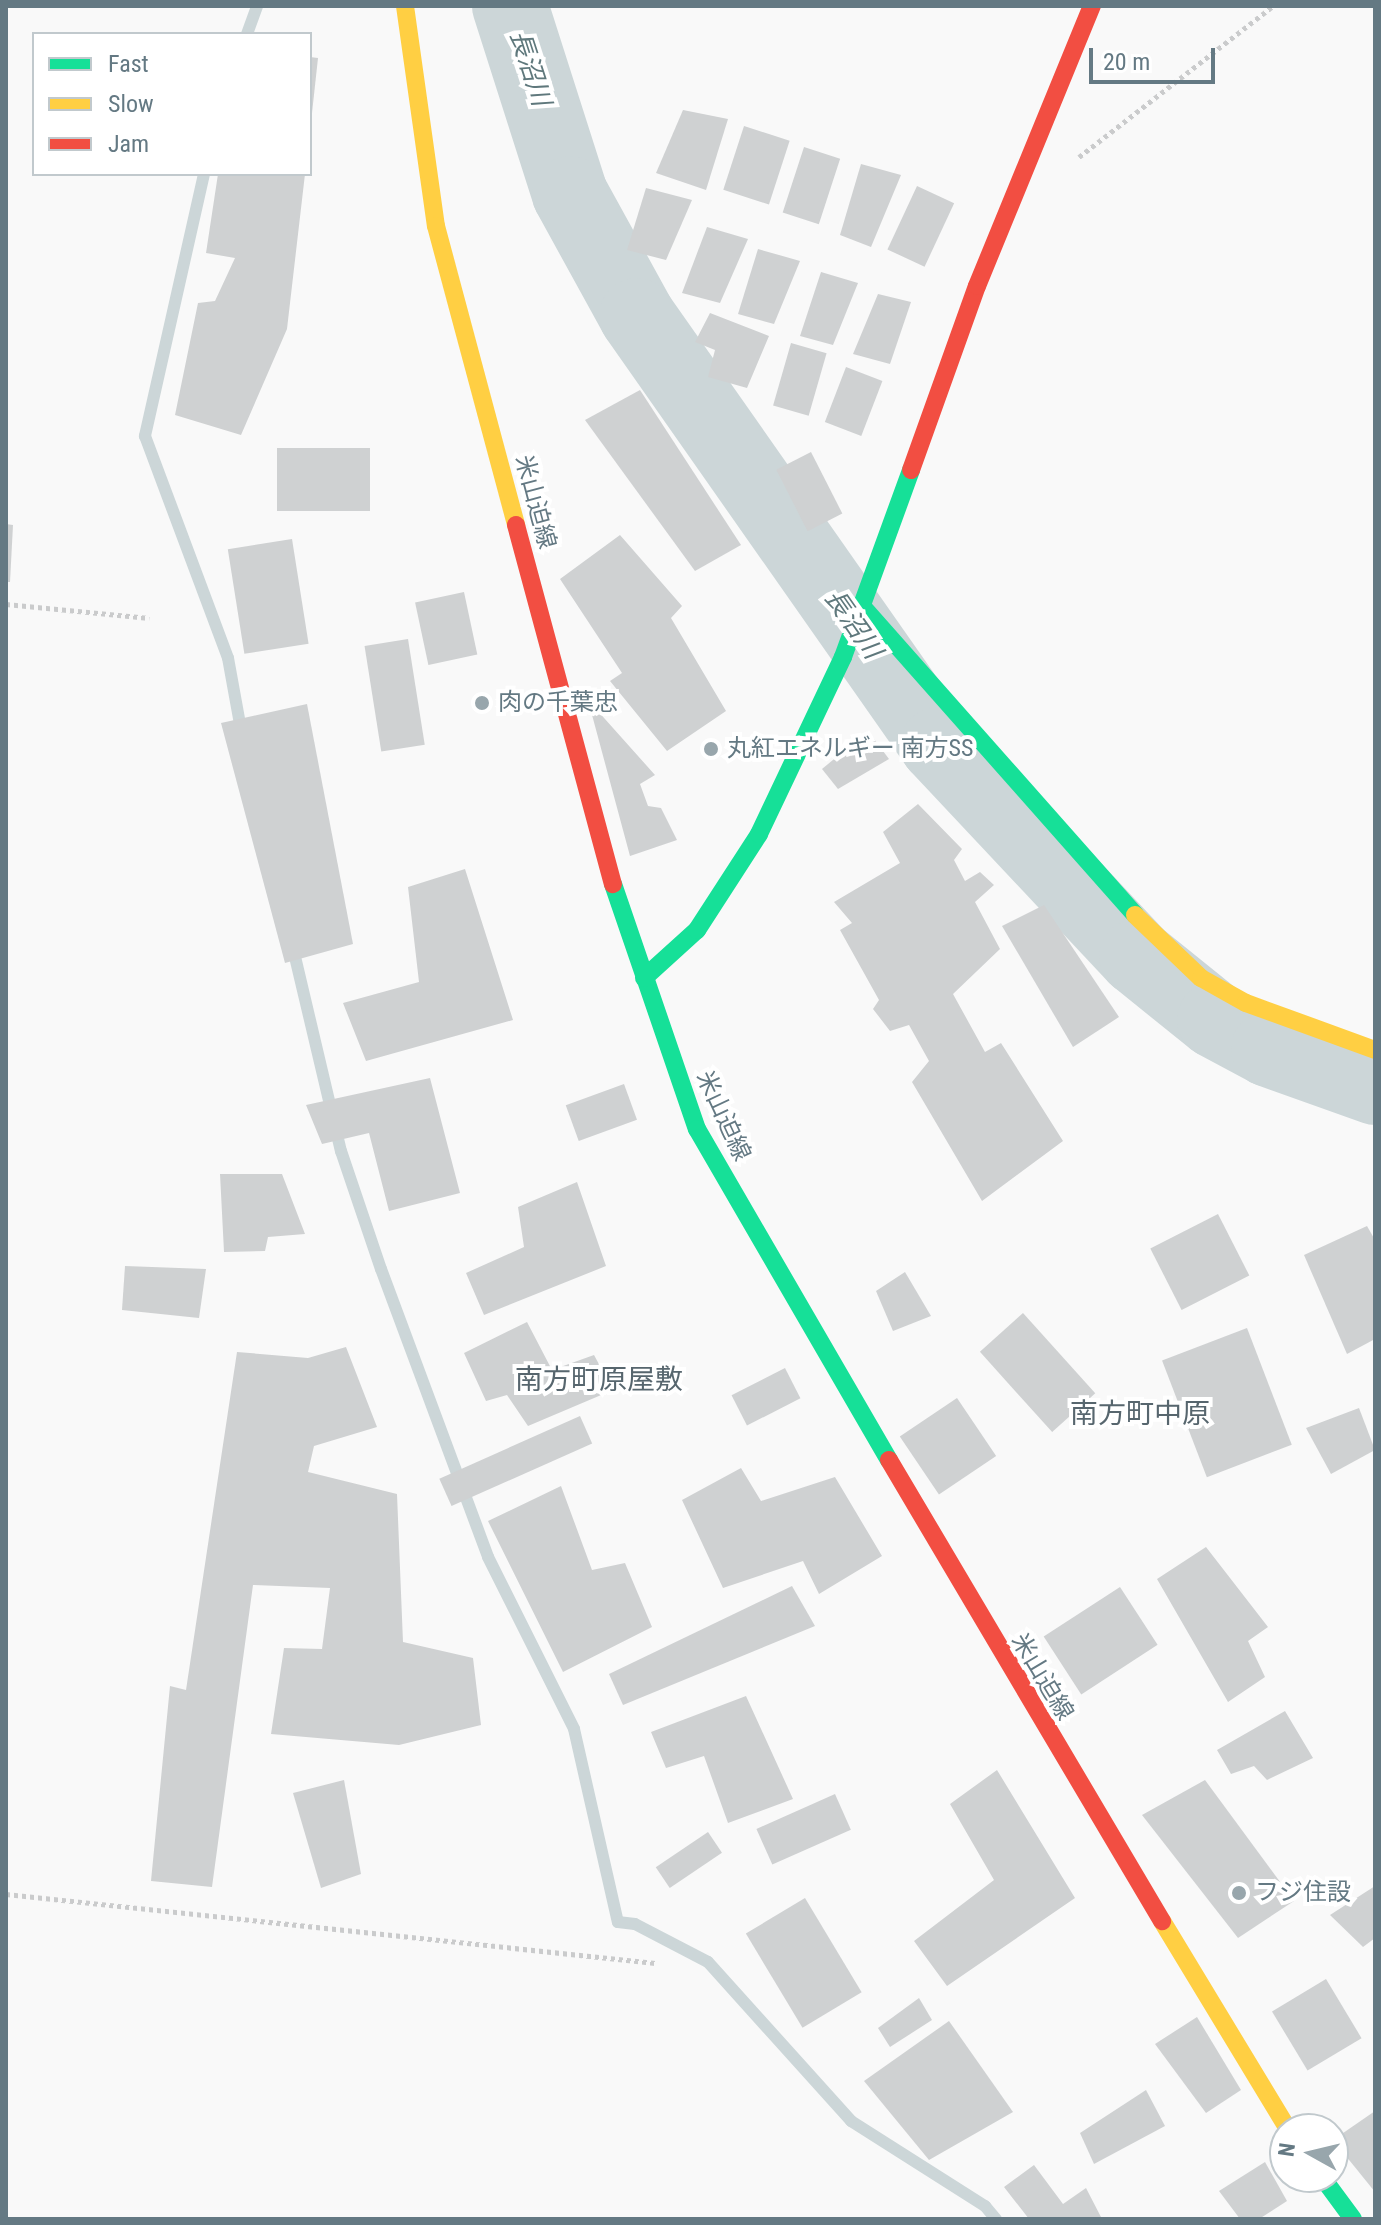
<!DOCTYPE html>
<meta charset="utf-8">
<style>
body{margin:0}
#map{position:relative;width:1381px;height:2225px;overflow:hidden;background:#f9f9f9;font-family:"Roboto Condensed","Noto Sans JP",sans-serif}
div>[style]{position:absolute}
.stream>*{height:12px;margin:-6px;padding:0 6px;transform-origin:6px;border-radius:6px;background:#ccd6d8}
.river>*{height:76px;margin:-38px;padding:0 38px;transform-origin:38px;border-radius:38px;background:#ccd6d8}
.building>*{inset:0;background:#cfd1d2;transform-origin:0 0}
.path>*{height:5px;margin-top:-2.5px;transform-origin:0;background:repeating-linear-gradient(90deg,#cacbcc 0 4px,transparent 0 8px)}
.fast>*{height:18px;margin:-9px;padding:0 9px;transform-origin:9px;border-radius:9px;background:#16e098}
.slow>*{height:18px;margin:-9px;padding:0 9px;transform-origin:9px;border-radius:9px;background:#ffcf43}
.jam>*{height:18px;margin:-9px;padding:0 9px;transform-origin:9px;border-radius:9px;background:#f24e42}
.dots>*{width:22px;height:22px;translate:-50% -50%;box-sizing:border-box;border:4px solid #fff;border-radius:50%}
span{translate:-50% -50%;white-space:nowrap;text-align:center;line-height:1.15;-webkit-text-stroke:8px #fff;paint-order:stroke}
.street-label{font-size:24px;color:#647983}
.poi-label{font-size:24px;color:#647983}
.left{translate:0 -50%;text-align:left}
.water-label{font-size:26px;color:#5f787c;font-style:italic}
.quarter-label{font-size:28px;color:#57666e}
.frame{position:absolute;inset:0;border:8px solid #647983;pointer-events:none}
.legend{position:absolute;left:32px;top:32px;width:280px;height:144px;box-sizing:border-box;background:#fff;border:2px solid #c1c9cd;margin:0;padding:10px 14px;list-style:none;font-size:24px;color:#647983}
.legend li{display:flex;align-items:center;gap:16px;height:40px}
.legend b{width:40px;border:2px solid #c1c9cd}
.north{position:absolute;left:1269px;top:2113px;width:80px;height:80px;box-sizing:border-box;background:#fff;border:2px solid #c1c9cd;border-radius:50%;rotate:278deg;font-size:22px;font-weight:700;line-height:32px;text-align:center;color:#647983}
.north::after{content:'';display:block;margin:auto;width:28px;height:36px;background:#98a6ac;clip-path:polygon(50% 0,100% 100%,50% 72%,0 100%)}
.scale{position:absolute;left:1089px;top:48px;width:126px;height:36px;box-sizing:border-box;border:4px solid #647983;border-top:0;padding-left:10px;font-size:24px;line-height:28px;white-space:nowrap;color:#647983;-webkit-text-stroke:6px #fff;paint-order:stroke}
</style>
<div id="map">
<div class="stream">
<i style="left:247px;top:34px;width:30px;rotate:-70deg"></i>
<i style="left:204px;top:174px;width:269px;rotate:102.7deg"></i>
<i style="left:145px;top:436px;width:237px;rotate:69.5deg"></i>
<i style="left:228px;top:658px;width:78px;rotate:79.7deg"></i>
<i style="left:292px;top:944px;width:213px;rotate:76.7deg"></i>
<i style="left:341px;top:1151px;width:125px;rotate:71.3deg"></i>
<i style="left:381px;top:1269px;width:307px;rotate:69.6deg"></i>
<i style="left:488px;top:1557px;width:192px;rotate:63.4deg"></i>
<i style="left:574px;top:1729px;width:198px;rotate:77.2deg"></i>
<i style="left:618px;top:1922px;width:17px;rotate:7deg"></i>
<i style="left:635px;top:1924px;width:82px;rotate:27.5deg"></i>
<i style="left:708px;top:1962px;width:214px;rotate:48deg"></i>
<i style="left:851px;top:2121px;width:159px;rotate:32.4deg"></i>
<i style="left:985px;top:2206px;width:17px;rotate:50deg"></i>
</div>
<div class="river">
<i style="left:510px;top:6px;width:197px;rotate:72.3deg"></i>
<i style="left:570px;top:194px;width:139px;rotate:61.2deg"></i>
<i style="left:637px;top:316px;width:524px;rotate:54.95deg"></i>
<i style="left:938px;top:745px;width:291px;rotate:46.8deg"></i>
<i style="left:1137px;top:957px;width:100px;rotate:38.9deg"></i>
<i style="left:1215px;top:1020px;width:61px;rotate:28.2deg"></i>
<i style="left:1269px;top:1049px;width:113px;rotate:19.7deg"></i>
</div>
<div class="building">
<i style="clip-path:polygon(310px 57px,318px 58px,312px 113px,310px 112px)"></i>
<i style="clip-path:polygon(683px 110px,728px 119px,706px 190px,656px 173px)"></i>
<i style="left:744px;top:126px;width:48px;height:67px;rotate:18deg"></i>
<i style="left:804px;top:147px;width:38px;height:69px;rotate:18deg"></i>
<i style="clip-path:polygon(861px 164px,901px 175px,871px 247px,840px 235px)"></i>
<i style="clip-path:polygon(218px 174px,305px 174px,287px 329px,241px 435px,175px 415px,198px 303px,215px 301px,235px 258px,206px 253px)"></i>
<i style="left:917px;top:186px;width:41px;height:70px;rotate:25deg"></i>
<i style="clip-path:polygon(646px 188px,692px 200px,666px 260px,627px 250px)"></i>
<i style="clip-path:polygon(707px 227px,748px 239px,720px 303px,682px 293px)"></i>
<i style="clip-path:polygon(758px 249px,800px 261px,774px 324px,738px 314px)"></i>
<i style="clip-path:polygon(821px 272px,858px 283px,833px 345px,800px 336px)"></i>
<i style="clip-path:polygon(878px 294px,911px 302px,890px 364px,853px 354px)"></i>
<i style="clip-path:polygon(710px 313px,769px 336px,747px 388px,708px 377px,715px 350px,695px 342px)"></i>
<i style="left:791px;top:343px;width:37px;height:65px;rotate:16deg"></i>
<i style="left:846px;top:367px;width:39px;height:59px;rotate:21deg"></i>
<i style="clip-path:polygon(640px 390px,741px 545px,695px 571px,585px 420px)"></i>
<i style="left:370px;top:448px;width:63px;height:93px;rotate:90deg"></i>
<i style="left:811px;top:452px;width:69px;height:39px;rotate:63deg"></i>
<i style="clip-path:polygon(6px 524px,13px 525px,10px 582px,6px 582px)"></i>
<i style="clip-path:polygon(620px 535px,682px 606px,671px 618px,726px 711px,667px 751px,610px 681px,622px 673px,560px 579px)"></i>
<i style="left:292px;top:539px;width:106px;height:65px;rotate:81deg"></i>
<i style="left:464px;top:592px;width:64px;height:50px;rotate:78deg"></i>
<i style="left:408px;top:639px;width:107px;height:44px;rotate:81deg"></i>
<i style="clip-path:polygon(588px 700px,655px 775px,640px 784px,648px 806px,661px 808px,677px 840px,630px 856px)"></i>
<i style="clip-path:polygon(307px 704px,353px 944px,285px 963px,221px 723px)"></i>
<i style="clip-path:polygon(868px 731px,889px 759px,838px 789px,822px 769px)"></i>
<i style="clip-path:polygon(918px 804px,962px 849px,954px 860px,965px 881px,980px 872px,994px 885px,975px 902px,1000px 949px,953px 994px,985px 1052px,1001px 1043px,1063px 1141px,982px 1201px,912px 1082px,929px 1061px,909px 1025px,890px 1031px,873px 1009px,879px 1000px,840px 930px,852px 923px,834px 902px,900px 863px,883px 832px)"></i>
<i style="clip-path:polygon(465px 869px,513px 1020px,366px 1061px,343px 1003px,419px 982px,408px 887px)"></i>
<i style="clip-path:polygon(1044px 905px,1119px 1017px,1073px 1047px,1002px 926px)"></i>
<i style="clip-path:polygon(430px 1078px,460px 1193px,389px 1211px,369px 1133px,322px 1144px,306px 1105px)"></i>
<i style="left:624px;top:1084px;width:38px;height:62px;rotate:70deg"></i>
<i style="clip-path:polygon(220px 1174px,282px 1174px,305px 1234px,268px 1237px,265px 1251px,224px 1252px)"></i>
<i style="clip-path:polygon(577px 1182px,606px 1266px,484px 1315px,466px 1273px,524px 1247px,518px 1207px)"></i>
<i style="left:1218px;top:1214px;width:69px;height:76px;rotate:63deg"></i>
<i style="clip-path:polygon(1367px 1226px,1375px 1240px,1375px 1339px,1347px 1354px,1304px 1255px)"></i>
<i style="clip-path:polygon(125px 1266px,206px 1269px,199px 1318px,122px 1310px)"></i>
<i style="clip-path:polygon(905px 1272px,931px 1316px,893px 1331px,876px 1291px)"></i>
<i style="left:1023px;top:1313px;width:108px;height:58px;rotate:48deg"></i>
<i style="clip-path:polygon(527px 1322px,552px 1370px,594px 1355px,613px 1390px,528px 1426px,507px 1395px,486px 1401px,464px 1353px)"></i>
<i style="left:1247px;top:1328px;width:125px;height:91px;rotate:69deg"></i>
<i style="clip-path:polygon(346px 1347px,377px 1427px,314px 1446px,308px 1472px,397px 1494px,403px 1642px,473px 1658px,481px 1725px,399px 1745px,271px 1734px,284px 1648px,322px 1649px,330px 1588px,253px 1585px,212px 1887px,151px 1881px,170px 1686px,186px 1690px,237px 1352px,308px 1358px)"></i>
<i style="left:785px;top:1368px;width:34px;height:60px;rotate:63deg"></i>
<i style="left:957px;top:1398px;width:70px;height:69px;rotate:56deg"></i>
<i style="clip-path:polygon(1359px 1408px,1375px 1450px,1331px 1474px,1306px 1428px)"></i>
<i style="left:580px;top:1416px;width:30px;height:154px;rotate:66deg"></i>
<i style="clip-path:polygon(741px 1468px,761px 1501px,835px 1477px,882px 1556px,819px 1594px,803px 1561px,723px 1588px,682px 1500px)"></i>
<i style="clip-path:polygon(561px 1486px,592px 1570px,625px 1563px,652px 1627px,563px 1672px,488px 1521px)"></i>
<i style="clip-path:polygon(1206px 1547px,1268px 1627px,1248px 1641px,1265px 1677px,1228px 1702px,1157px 1579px)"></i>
<i style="clip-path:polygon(792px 1586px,815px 1626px,623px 1705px,609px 1674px)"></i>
<i style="left:1120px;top:1587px;width:69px;height:91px;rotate:57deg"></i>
<i style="clip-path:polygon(746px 1696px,793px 1799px,728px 1823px,704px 1756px,666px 1768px,651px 1732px)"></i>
<i style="clip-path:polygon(1285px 1711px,1313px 1758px,1267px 1780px,1254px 1766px,1231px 1774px,1217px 1750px)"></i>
<i style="clip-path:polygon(997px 1770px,1075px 1898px,947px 1986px,914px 1941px,994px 1880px,950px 1804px)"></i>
<i style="clip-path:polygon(344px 1780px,361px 1874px,321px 1888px,293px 1793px)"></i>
<i style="clip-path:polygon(1205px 1780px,1294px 1901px,1238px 1938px,1142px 1815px)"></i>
<i style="left:835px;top:1794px;width:39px;height:86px;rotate:66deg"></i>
<i style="left:708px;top:1832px;width:25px;height:63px;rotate:56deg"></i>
<i style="clip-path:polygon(1375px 1886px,1375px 1938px,1363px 1947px,1330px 1915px)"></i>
<i style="left:805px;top:1898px;width:110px;height:69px;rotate:59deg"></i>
<i style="left:1326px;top:1979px;width:69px;height:63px;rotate:59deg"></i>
<i style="clip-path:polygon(919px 1998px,932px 2020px,890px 2047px,878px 2028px)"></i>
<i style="clip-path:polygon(1197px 2017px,1241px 2090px,1206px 2113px,1155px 2044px)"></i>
<i style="clip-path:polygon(949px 2021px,1013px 2112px,929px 2160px,864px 2081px)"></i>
<i style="clip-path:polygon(1146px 2090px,1165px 2126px,1094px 2164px,1080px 2133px)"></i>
<i style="clip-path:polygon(1375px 2111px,1375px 2192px,1333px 2140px)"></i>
<i style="clip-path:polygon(1265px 2162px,1287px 2201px,1259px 2219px,1240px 2219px,1219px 2191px)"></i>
<i style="clip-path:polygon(1034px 2165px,1063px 2204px,1086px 2188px,1102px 2219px,1029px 2219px,1004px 2187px)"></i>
</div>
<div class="path">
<i style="left:1079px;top:157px;width:246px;rotate:-37.9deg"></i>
<i style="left:6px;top:604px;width:144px;rotate:5.6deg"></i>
<i style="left:6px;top:1894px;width:653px;rotate:6.07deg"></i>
</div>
<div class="fast">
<i style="left:861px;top:605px;width:414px;rotate:48.5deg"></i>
<i style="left:613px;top:884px;width:259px;rotate:71.1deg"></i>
<i style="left:697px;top:1129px;width:383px;rotate:59.9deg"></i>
<i style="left:644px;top:978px;width:72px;rotate:-42.2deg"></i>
<i style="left:697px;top:930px;width:114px;rotate:-57.1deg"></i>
<i style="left:759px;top:834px;width:196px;rotate:-64.6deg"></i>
<i style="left:843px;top:657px;width:199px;rotate:-70deg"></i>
<i style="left:1322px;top:2177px;width:52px;rotate:53.6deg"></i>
</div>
<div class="slow">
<i style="left:405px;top:6px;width:222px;rotate:82deg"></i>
<i style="left:436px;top:226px;width:310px;rotate:75deg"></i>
<i style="left:1135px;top:915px;width:91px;rotate:43.7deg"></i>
<i style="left:1201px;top:978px;width:51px;rotate:29.1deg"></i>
<i style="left:1246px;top:1003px;width:137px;rotate:20deg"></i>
<i style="left:1162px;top:1921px;width:243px;rotate:58.8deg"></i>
</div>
<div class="jam">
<i style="left:911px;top:470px;width:195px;rotate:-70.3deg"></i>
<i style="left:977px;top:286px;width:303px;rotate:-67.7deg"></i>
<i style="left:516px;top:525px;width:372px;rotate:74.9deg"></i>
<i style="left:889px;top:1460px;width:536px;rotate:59.37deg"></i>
</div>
<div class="dots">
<i style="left:482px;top:703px;background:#98a6ac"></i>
<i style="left:711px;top:749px;background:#98a6ac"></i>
<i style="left:1239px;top:1893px;background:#98a6ac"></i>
</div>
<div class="street-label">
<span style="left:535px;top:502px;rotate:75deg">米山迫線</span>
<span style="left:723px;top:1116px;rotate:65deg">米山迫線</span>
<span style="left:1042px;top:1677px;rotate:59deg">米山迫線</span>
</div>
<div class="poi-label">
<span class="left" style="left:498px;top:703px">肉の千葉忠</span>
<span class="left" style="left:727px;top:749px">丸紅エネルギー 南方SS</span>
<span class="left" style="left:1255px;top:1893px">フジ住設</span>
</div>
<div class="water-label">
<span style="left:530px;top:68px;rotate:72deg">長沼川</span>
<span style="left:853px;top:624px;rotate:55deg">長沼川</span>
</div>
<div class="quarter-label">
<span style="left:599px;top:1380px">南方町原屋敷</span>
<span style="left:1140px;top:1414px">南方町中原</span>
</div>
<div class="frame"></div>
<ul class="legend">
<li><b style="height:10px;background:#16e098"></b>Fast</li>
<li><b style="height:10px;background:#ffcf43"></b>Slow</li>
<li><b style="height:10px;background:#f24e42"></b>Jam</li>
</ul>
<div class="north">N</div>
<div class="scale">20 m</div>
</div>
